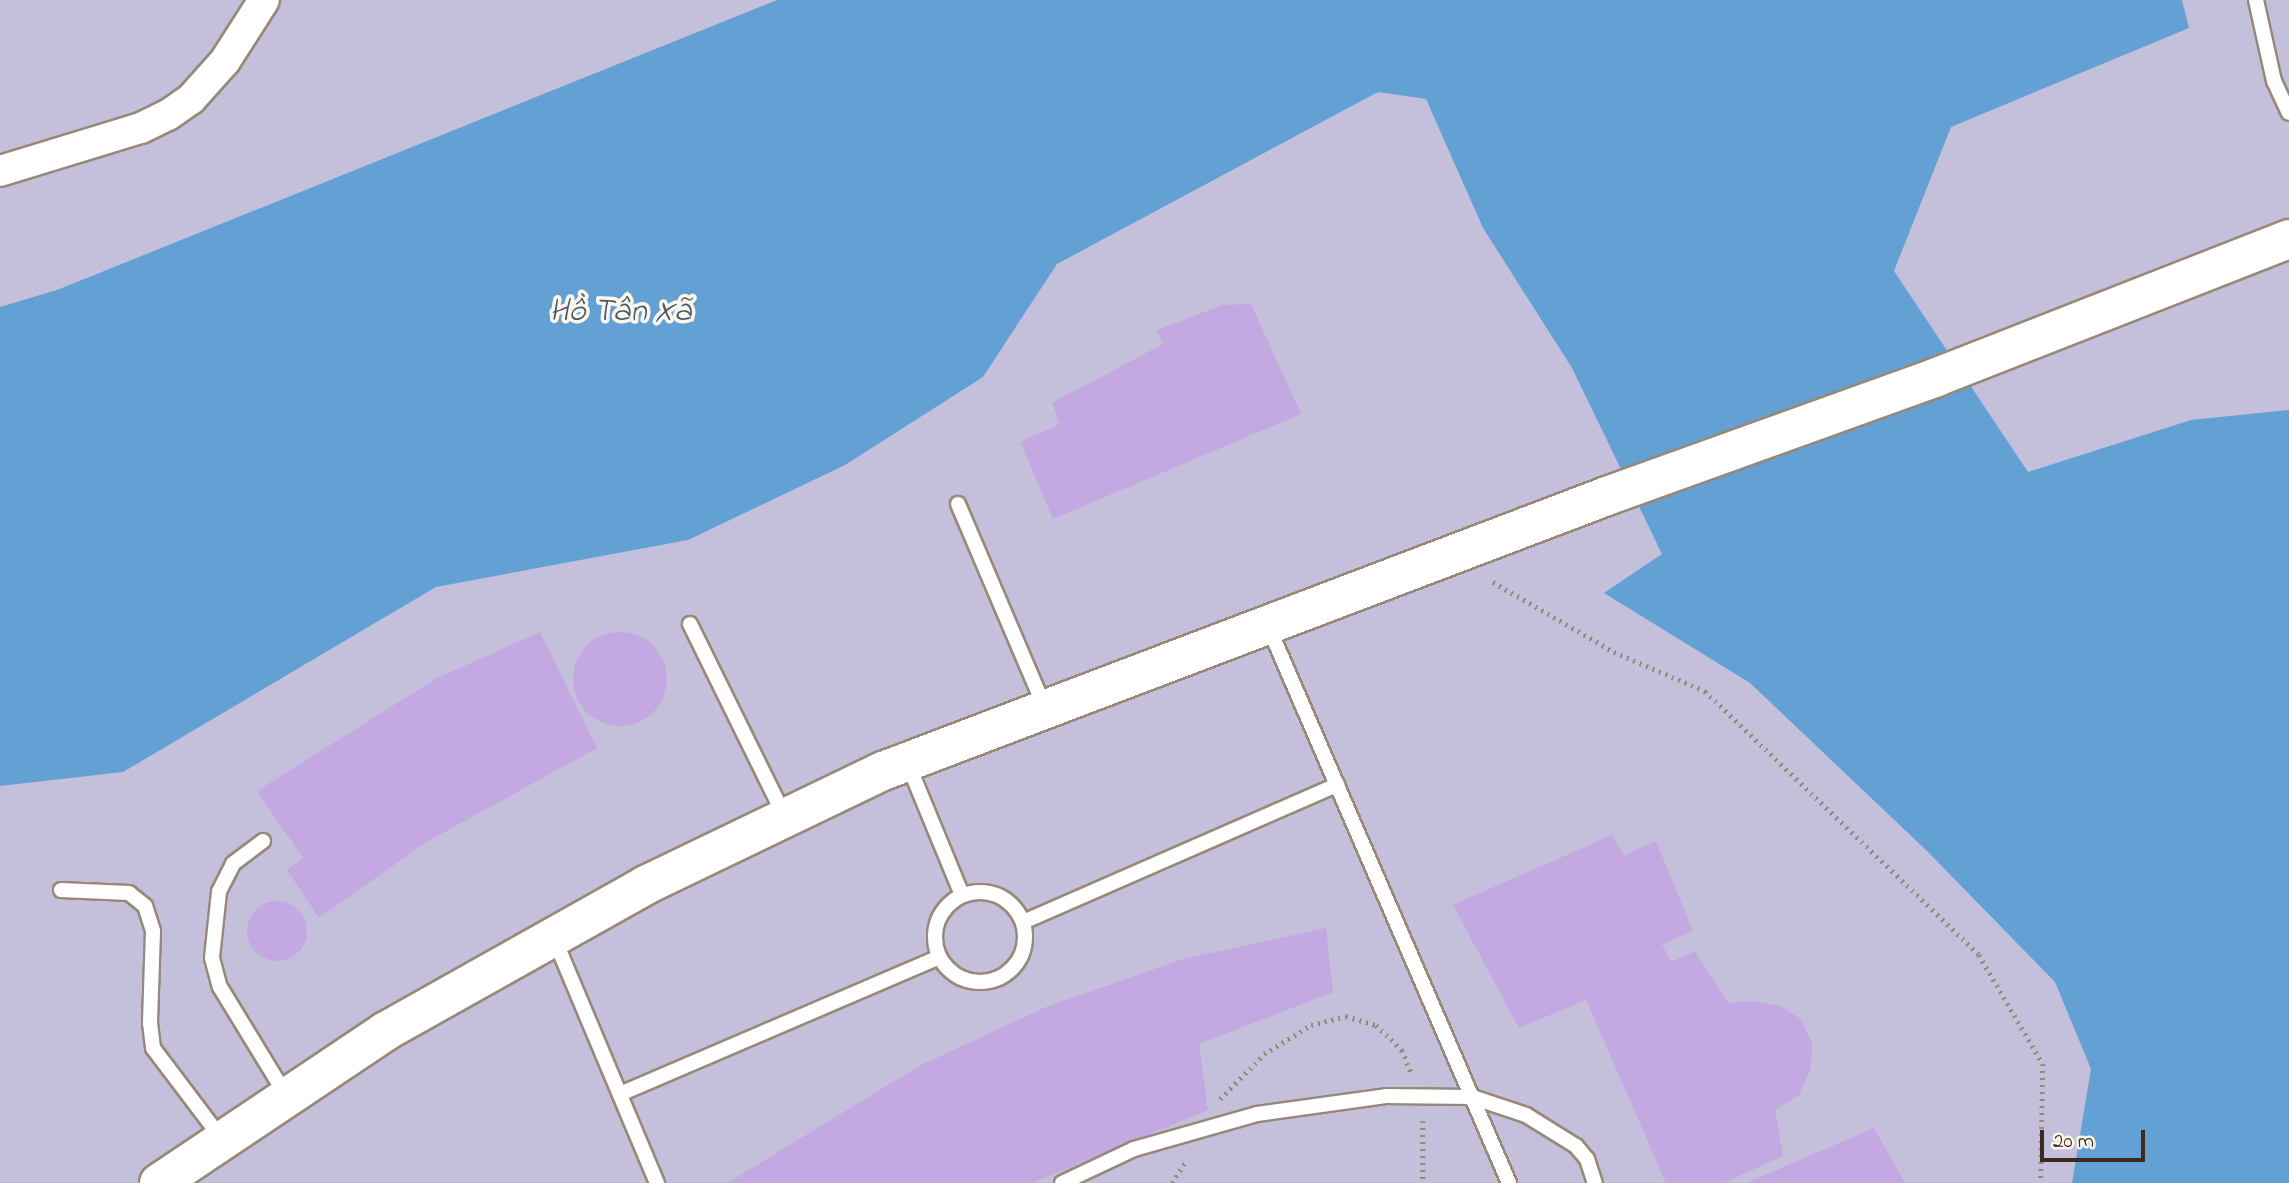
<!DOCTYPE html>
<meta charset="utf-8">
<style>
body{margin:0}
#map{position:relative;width:2289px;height:1183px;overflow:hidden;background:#f6e7d1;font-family:"Indie Flower",sans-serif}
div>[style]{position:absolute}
.industrial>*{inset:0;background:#c4c0db;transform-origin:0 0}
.water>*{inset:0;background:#63a1d5}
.building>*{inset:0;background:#c3a8e1}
.round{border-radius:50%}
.path>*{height:4.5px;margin-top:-2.25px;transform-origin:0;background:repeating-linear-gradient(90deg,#988878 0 2px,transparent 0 7px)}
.roads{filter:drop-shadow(2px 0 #988878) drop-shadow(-2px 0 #988878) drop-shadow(0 2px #988878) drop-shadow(0 -2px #988878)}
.lane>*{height:14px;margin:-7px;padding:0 7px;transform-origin:7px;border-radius:7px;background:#fff}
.lane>.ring{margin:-7px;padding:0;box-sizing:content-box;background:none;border:14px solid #fff;border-radius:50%}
.street>*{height:30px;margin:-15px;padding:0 15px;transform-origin:15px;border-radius:15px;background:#fff}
.secondary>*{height:38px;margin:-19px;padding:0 19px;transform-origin:19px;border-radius:19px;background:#fff}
span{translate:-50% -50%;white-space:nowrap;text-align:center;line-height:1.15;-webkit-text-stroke:7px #fbf7ec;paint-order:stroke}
.water-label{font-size:33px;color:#4b5a67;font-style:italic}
.scale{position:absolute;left:2040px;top:1130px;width:105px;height:32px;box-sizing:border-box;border:4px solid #3b2a1e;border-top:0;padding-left:9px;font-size:21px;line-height:24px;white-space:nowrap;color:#3b2a1e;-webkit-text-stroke:5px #fbf7ec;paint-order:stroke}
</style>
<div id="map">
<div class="industrial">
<i style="left:0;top:0;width:2289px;height:1183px"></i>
</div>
<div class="water">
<i style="clip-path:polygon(777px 0,2182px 0,2189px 28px,1951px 127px,1894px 271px,2028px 472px,2191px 420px,2289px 410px,2289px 1183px,2072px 1183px,2091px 1069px,2055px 982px,1926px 850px,1750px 683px,1604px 593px,1662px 554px,1572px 368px,1483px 228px,1426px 99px,1378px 92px,1057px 264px,983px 377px,845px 465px,688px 540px,436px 587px,123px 772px,0 786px,0 307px,57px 290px)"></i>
</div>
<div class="building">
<i style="clip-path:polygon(1251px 304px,1301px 414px,1053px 519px,1020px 442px,1060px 424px,1052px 403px,1163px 344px,1157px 330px,1223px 305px)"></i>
<i class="round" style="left:573px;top:632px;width:94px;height:94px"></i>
<i style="clip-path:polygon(540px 632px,597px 748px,428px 841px,319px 918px,287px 870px,303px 858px,257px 791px,437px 678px)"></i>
<i style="clip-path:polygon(1612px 835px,1624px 856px,1656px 841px,1693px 931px,1662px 944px,1671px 962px,1695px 951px,1728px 1003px,1752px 1001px,1780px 1006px,1801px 1019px,1812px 1044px,1811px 1068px,1799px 1095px,1775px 1110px,1783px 1156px,1724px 1183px,1666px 1183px,1586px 1000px,1519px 1028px,1453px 905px)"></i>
<i class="round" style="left:247px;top:901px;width:60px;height:60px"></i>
<i style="clip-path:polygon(1326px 928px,1333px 992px,1199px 1044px,1208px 1110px,1032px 1183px,727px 1183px,921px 1065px,1046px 1007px,1183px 959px)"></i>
<i style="clip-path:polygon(1874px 1128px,1905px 1183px,1746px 1183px)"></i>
</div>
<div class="path">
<i style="left:1493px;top:582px;width:140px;rotate:30deg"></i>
<i style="left:1614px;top:652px;width:99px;rotate:23.2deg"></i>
<i style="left:1705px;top:691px;width:380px;rotate:43.9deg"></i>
<i style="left:1979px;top:955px;width:126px;rotate:59.6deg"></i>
<i style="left:2043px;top:1064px;width:119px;rotate:91deg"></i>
<i style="left:1220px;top:1099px;width:63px;rotate:-45.6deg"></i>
<i style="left:1264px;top:1054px;width:55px;rotate:-31.7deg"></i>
<i style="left:1311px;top:1025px;width:36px;rotate:-14deg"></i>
<i style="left:1346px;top:1016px;width:31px;rotate:17deg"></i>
<i style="left:1376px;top:1025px;width:36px;rotate:44deg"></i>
<i style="left:1402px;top:1050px;width:24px;rotate:68deg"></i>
<i style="left:1423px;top:1121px;width:62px;rotate:90deg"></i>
<i style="left:1172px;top:1183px;width:25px;rotate:-58deg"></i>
</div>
<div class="roads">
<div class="lane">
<i style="left:2256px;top:0;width:83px;rotate:77.5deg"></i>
<i style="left:2274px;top:81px;width:35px;rotate:65deg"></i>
<i style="left:958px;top:504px;width:222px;rotate:66.9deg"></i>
<i style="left:690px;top:624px;width:215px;rotate:63.8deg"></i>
<i style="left:1269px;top:628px;width:605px;rotate:66.61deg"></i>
<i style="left:908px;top:764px;width:142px;rotate:67.6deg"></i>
<i style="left:263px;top:841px;width:38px;rotate:143deg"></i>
<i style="left:233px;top:864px;width:31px;rotate:117deg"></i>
<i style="left:219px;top:892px;width:66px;rotate:96.1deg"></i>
<i style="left:212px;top:958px;width:30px;rotate:75deg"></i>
<i style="left:220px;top:987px;width:127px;rotate:58.6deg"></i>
<i style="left:61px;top:890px;width:68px;rotate:2.5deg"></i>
<i style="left:129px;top:893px;width:21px;rotate:39deg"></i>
<i style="left:145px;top:906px;width:26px;rotate:72deg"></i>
<i style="left:153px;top:931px;width:92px;rotate:91.9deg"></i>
<i style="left:150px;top:1023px;width:25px;rotate:83deg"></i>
<i style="left:153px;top:1048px;width:113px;rotate:52.9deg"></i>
<i class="ring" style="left:935px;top:892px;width:76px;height:76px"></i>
<i style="left:1023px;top:922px;width:343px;rotate:-23.6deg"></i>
<i style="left:554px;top:938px;width:266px;rotate:67.2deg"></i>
<i style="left:620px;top:1094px;width:347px;rotate:-23.2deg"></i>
<i style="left:1062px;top:1183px;width:80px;rotate:-25.3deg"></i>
<i style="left:1134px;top:1149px;width:128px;rotate:-15.9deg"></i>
<i style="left:1257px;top:1114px;width:130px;rotate:-7.9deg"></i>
<i style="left:1386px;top:1096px;width:86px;rotate:0.7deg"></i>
<i style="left:1472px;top:1097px;width:57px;rotate:18.4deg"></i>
<i style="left:1526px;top:1115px;width:59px;rotate:31.8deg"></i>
<i style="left:1576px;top:1146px;width:17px;rotate:50deg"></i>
<i style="left:1587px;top:1159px;width:25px;rotate:72deg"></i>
</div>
<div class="street">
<i style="left:0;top:171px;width:147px;rotate:-17deg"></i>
<i style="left:141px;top:128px;width:30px;rotate:-26deg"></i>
<i style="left:168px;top:115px;width:28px;rotate:-35deg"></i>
<i style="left:191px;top:99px;width:51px;rotate:-48.2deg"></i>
<i style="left:225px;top:61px;width:72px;rotate:-57.4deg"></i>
</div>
<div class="secondary">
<i style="left:159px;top:1183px;width:273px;rotate:-33.8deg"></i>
<i style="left:386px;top:1031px;width:298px;rotate:-29.3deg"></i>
<i style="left:646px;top:885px;width:263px;rotate:-25.7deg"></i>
<i style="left:883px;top:771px;width:774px;rotate:-20.8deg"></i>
<i style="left:1607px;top:496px;width:351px;rotate:-19.8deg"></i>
<i style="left:1937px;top:377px;width:378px;rotate:-21.4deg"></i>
</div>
</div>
<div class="water-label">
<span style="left:620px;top:313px">Hồ Tân Xã</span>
</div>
<div class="scale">20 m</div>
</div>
